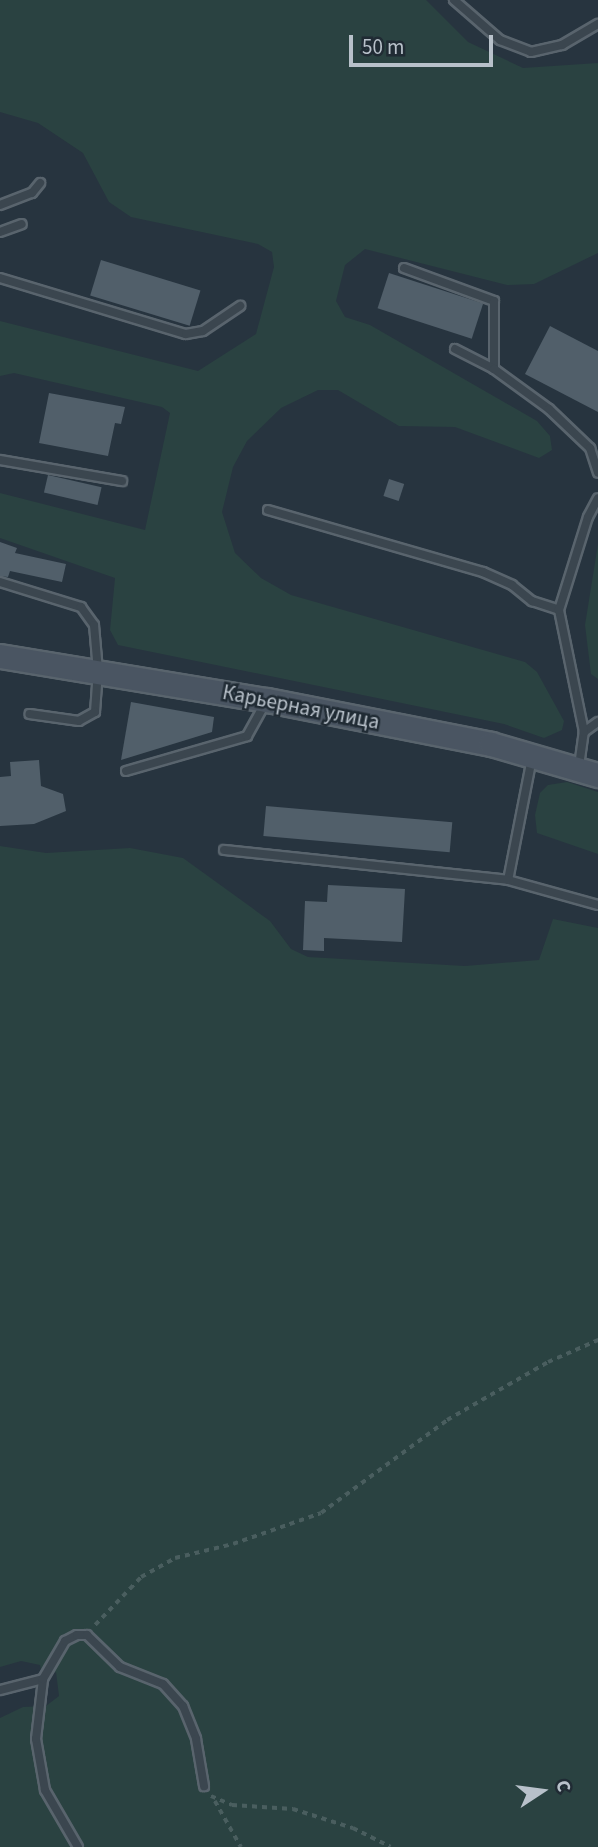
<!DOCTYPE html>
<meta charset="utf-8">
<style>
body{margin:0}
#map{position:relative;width:598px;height:1847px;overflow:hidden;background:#27343f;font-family:"Source Sans 3",sans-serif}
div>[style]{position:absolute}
.green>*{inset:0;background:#2a4241}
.building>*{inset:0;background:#515f6a;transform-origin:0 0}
.path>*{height:3.5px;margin-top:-1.75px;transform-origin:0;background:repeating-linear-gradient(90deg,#4a5e5f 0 5px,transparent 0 10px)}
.roads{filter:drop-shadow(2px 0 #59646d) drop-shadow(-2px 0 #59646d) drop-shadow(0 2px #59646d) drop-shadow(0 -2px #59646d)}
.lane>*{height:8px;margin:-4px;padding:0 4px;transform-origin:4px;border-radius:4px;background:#3b464f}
.secondary>*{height:23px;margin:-11.5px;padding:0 11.5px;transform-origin:11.5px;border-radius:11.5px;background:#4a5562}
span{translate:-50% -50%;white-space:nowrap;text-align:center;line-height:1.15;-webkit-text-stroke:5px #202b34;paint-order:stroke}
.street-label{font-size:21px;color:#b8c1ca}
.north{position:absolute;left:507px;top:1756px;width:70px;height:70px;-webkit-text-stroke:5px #202b34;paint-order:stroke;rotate:77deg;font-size:19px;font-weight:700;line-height:28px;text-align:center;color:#b8c1ca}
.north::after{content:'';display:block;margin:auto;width:24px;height:32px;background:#b8c1ca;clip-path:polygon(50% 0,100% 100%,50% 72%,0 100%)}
.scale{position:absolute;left:349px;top:35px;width:144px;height:32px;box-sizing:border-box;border:4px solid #b8c1ca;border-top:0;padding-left:9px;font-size:21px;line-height:24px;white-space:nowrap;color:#b8c1ca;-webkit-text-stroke:5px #202b34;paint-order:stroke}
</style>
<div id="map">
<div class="green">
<i style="clip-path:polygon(0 0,426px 0,468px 42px,523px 68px,598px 63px,598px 253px,534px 284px,507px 285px,365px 249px,345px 265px,336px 301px,345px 317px,370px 325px,537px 421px,550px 436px,552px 450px,539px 458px,455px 427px,399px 426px,338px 390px,318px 390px,281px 408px,247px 441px,233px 467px,222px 512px,235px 553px,261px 578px,291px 595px,525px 662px,537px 672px,564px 721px,562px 730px,544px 738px,504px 724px,118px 645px,110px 630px,115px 578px,0 538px,0 493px,145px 530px,170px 413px,162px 407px,14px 373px,0 376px,0 321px,198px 371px,256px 334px,274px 267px,272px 252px,258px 244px,131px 217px,109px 202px,83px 153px,38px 123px,0 112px)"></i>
<i style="clip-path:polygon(598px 544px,598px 679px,591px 674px,585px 625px)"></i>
<i style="clip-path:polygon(567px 782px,598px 792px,598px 854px,537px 833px,535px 815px,540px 793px,548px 785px)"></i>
<i style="clip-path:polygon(0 846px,46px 853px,130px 848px,183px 858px,270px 921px,291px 949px,308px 957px,465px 966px,539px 960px,553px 919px,598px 928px,598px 1847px,0 1847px,0 1718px,23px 1707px,46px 1706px,59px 1696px,56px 1672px,43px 1679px,40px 1665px,21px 1661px,0 1667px)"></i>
</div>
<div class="building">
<i style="left:101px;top:260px;width:104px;height:37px;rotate:17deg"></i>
<i style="left:389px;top:273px;width:99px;height:37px;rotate:18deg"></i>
<i style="clip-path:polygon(550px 326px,598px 351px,598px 412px,525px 374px)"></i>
<i style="clip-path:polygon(49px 393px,125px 407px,121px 424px,115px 423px,108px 456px,39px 443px)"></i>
<i style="left:48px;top:475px;width:55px;height:18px;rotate:13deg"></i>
<i style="left:389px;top:479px;width:16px;height:18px;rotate:18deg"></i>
<i style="clip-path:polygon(0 542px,17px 548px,15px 553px,66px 564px,62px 582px,10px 571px,8px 577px,0 576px)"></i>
<i style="clip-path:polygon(131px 702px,214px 717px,212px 732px,121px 760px)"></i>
<i style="clip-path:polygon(39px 760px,41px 786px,63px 794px,66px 811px,34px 824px,0 826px,0 777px,11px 776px,10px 762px)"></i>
<i style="left:266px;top:806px;width:187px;height:30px;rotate:5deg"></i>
<i style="clip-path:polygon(328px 885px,405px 889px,402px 942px,324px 938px,324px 951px,303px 950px,305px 901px,327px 902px)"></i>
</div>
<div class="path">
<i style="left:95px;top:1625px;width:66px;rotate:-46.2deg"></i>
<i style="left:141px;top:1577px;width:39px;rotate:-29deg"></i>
<i style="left:175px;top:1558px;width:60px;rotate:-13.6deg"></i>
<i style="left:233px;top:1544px;width:93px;rotate:-19.4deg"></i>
<i style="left:321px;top:1513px;width:157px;rotate:-36.4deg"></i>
<i style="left:447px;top:1420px;width:116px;rotate:-29.9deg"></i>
<i style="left:548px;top:1362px;width:55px;rotate:-23.7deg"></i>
<i style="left:211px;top:1796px;width:23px;rotate:23deg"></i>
<i style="left:232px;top:1805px;width:61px;rotate:3.8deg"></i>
<i style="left:293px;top:1809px;width:63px;rotate:17.6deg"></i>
<i style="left:353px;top:1828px;width:42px;rotate:26.6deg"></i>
<i style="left:215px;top:1801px;width:53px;rotate:60.5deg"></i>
</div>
<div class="roads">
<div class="lane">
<i style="left:454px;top:0;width:61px;rotate:41deg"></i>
<i style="left:500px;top:40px;width:33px;rotate:21deg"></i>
<i style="left:531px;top:52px;width:32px;rotate:-13deg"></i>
<i style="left:562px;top:45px;width:42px;rotate:-30.3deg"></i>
<i style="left:0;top:205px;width:34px;rotate:-21deg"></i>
<i style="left:32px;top:193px;width:13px;rotate:-51deg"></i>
<i style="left:0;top:232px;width:23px;rotate:-20deg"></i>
<i style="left:404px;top:268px;width:96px;rotate:20.1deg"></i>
<i style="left:494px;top:301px;width:68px;rotate:90deg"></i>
<i style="left:0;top:278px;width:194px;rotate:16.8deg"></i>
<i style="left:186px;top:334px;width:17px;rotate:-10deg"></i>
<i style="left:203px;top:331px;width:45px;rotate:-34deg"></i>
<i style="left:455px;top:349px;width:44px;rotate:27.1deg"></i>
<i style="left:494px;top:369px;width:68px;rotate:36deg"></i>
<i style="left:549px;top:409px;width:57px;rotate:43.6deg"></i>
<i style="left:590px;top:448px;width:26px;rotate:72deg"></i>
<i style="left:0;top:460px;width:124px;rotate:9.8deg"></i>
<i style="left:268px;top:510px;width:224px;rotate:16.1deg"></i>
<i style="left:483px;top:572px;width:32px;rotate:24deg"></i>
<i style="left:512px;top:585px;width:26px;rotate:39deg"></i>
<i style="left:532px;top:601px;width:28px;rotate:18deg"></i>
<i style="left:0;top:582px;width:85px;rotate:17.2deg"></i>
<i style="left:81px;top:607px;width:22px;rotate:54deg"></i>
<i style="left:94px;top:625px;width:46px;rotate:85deg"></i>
<i style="left:98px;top:671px;width:41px;rotate:94.2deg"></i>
<i style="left:95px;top:712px;width:18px;rotate:151deg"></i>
<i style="left:79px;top:721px;width:50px;rotate:-172deg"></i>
<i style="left:584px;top:732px;width:17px;rotate:-36deg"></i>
<i style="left:532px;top:758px;width:124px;rotate:101.1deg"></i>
<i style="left:508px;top:880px;width:93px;rotate:15.5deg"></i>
<i style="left:579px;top:766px;width:34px;rotate:-82deg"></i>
<i style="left:584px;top:732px;width:125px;rotate:-101.6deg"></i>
<i style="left:559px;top:610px;width:97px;rotate:-72.7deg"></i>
<i style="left:588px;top:517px;width:21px;rotate:-62deg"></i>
<i style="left:126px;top:771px;width:126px;rotate:-16.1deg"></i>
<i style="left:247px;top:736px;width:38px;rotate:-61deg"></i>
<i style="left:224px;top:850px;width:286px;rotate:6deg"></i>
<i style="left:0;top:1690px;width:44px;rotate:-14.3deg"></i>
<i style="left:78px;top:1847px;width:66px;rotate:-120.1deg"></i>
<i style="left:45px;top:1790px;width:52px;rotate:-100deg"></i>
<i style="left:36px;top:1739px;width:60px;rotate:-83.3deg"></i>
<i style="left:43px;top:1679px;width:44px;rotate:-59.9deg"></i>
<i style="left:65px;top:1641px;width:13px;rotate:-27deg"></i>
<i style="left:77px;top:1635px;width:10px"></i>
<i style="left:87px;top:1635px;width:46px;rotate:44.1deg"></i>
<i style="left:120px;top:1667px;width:46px;rotate:21.6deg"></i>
<i style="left:163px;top:1684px;width:30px;rotate:48deg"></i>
<i style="left:183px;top:1706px;width:35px;rotate:68deg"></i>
<i style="left:196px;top:1739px;width:48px;rotate:80.3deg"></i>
</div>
<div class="secondary">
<i style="left:0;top:656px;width:271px;rotate:9.4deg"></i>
<i style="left:267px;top:700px;width:228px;rotate:11.1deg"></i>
<i style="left:491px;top:744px;width:111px;rotate:16.2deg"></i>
</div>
</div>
<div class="street-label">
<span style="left:301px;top:707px;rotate:11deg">Карьерная улица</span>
</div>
<div class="north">С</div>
<div class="scale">50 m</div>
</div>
